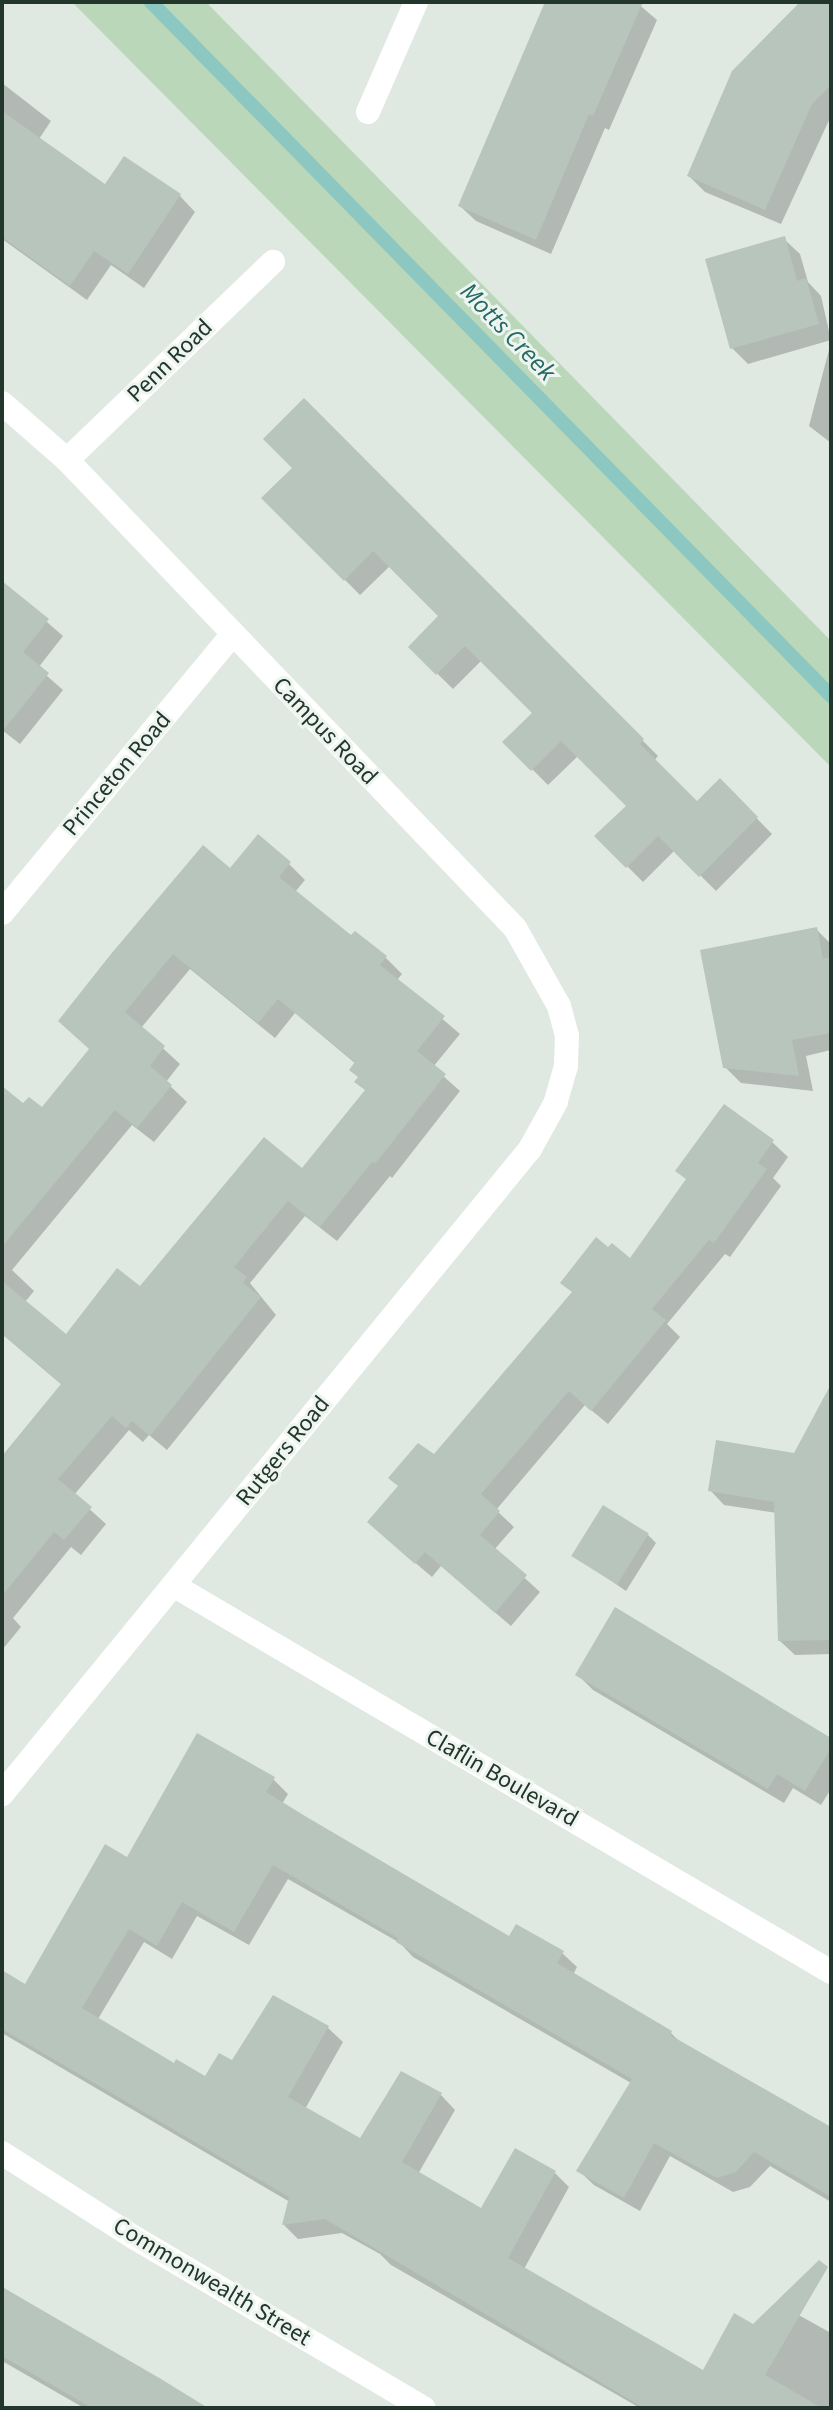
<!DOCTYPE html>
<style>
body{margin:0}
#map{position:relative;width:833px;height:2410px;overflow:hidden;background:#dfe8e1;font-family:"Source Sans 3",sans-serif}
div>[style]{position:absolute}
.green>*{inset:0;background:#bad7ba}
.shadow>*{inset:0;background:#0003}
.stream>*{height:14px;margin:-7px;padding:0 7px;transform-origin:7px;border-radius:7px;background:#8cc7c1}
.building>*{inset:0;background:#b7c5bc;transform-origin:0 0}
.street>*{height:24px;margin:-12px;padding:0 12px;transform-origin:12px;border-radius:12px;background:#fff}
span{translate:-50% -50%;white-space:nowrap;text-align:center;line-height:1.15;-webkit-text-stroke:6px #eef5f0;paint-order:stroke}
.street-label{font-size:24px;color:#22362b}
.water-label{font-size:26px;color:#246a63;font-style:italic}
.frame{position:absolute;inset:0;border:4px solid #22362b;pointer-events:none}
</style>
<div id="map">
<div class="green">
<i style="clip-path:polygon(72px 2px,206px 2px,831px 641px,831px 767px)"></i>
</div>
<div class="shadow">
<i style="clip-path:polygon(547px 2px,636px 2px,657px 20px,609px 130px,605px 128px,551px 254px,476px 221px,460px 206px)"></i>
<i style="clip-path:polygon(803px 2px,831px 2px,831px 116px,781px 224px,705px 192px,689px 176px)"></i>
<i style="clip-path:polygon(2px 83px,51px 121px,39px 139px,106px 186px,125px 158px,180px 196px,195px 212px,144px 288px,111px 265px,87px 300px,2px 239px)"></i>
<i style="clip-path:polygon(784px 239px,800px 254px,808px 282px,821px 296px,831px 340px,748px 364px,732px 348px)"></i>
<i style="clip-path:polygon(830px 346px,831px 346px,831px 443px,809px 426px)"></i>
<i style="clip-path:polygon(304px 401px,658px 756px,654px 761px,697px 804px,720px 781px,772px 834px,716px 891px,675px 850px,643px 882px,597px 836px,628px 806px,578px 756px,548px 785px,505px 742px,535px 713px,482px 660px,453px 689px,410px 647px,441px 616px,390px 566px,360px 595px,264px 498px,294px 468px)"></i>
<i style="clip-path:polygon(2px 583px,63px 636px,38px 668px,63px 690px,20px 744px,2px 730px)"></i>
<i style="clip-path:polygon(evenodd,289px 864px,305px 880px,295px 892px,351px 938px,355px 933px,386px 958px,402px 974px,397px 980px,460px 1034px,433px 1067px,460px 1091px,392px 1178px,390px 1176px,337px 1241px,305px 1216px,250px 1283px,276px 1315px,167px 1450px,149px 1435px,143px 1442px,129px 1430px,74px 1495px,106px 1524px,81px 1555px,71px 1547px,13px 1618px,21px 1627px,2px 1650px,2px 1459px,62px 1385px,2px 1334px,2px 1092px,24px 1106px,42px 1110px,231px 871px,289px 864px,190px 969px,275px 1038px,295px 1013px,356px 1064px,366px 1091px,302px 1170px,140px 1289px,67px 1336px,25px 1302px,34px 1291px,12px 1270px,132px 1125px,154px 1142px,187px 1102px,166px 1082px,180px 1064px,141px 1028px,190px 969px)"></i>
<i style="clip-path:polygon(816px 929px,831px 944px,831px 1050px,806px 1056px,813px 1091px,741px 1083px,725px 1067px)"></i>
<i style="clip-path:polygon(772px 1142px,788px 1157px,773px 1178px,781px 1186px,730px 1257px,725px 1254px,667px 1324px,680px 1337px,608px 1424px,585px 1405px,496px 1510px,514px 1527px,494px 1550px,540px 1592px,511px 1626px,441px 1566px,432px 1577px,385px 1537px,434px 1457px,631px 1261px,688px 1181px,678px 1171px)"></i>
<i style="clip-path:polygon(831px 1388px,831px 1654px,795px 1655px,780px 1641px,777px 1513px,724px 1505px,710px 1490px,795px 1456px)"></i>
<i style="clip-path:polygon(648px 1535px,656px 1543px,626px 1591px,575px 1556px)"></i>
<i style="clip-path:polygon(577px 1674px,831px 1740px,831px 1789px,821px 1805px,793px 1788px,784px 1803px,593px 1690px)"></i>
<i style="clip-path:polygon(273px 1779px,288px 1794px,282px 1804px,510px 1939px,562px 1953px,577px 1967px,573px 1975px,670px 2032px,682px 2044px,831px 2128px,831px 2202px,770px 2166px,750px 2187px,733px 2192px,670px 2156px,640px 2211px,594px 2185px,579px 2171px,631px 2083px,413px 1957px,400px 1943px,288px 1879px,249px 1945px,197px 1916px,172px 1959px,144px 1942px,98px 2019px,175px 2065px,206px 2079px,232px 2063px,274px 1998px,328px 2028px,343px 2042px,305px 2109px,361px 2140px,441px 2095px,455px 2110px,418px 2174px,481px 2211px,555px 2173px,569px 2187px,524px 2269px,703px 2373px,777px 2303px,831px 2333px,831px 2408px,640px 2408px,391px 2265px,380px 2254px,342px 2233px,298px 2239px,284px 2225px,290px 2202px,2px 2033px,2px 1992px,26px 1987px,127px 1860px)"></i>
<i style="clip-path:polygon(2px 2287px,207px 2408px,84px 2408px,2px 2361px)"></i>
</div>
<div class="stream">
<i style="left:151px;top:2px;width:972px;rotate:45.58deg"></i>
</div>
<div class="building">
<i style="clip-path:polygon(545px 2px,643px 2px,593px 116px,589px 114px,536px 240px,458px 206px)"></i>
<i style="clip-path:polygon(800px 2px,831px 2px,831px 85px,812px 104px,765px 210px,687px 176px,732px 71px)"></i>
<i style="clip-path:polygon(2px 111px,105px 184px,124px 156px,181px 194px,128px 274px,94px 251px,70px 286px,2px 237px)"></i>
<i style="clip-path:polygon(785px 236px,797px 281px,806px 278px,819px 324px,730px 349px,705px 259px)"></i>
<i style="clip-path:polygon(304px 398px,644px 739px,640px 744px,697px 801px,720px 778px,758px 817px,699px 877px,658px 836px,626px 868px,594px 836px,626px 806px,561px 741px,531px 771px,502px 742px,532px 713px,465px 646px,436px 675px,408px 647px,438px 616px,373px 551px,344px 581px,261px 498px,292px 468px,263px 439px)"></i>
<i style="clip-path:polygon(2px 581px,49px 619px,23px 652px,49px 673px,2px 732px)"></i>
<i style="clip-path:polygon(258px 834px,291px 862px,279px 877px,351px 935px,355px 931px,387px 956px,380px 965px,445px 1016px,417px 1051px,446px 1074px,375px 1164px,372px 1162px,320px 1227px,288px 1201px,234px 1267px,247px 1277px,243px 1283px,261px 1297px,150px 1436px,132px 1421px,126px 1428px,112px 1416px,58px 1479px,92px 1507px,64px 1540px,54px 1532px,2px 1596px,2px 1456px,61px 1384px,2px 1334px,2px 1281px,66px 1334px,117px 1268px,140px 1286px,264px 1137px,302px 1168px,365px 1090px,354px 1082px,358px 1077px,349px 1070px,355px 1062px,278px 999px,258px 1023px,173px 954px,125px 1012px,165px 1046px,150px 1066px,172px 1085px,137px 1128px,115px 1110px,2px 1247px,2px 1086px,23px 1103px,29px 1097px,42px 1107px,89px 1049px,58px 1021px,111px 954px,203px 845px,230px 868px)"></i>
<i style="clip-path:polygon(817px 927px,823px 959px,831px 957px,831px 1033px,792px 1040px,799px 1076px,723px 1068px,700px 950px)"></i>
<i style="clip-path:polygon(724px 1104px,774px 1140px,758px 1163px,767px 1169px,714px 1243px,709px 1240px,652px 1309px,666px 1320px,591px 1411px,569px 1391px,481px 1494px,500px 1511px,480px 1535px,527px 1575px,495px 1613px,425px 1552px,415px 1564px,367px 1522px,398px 1486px,388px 1478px,418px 1443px,434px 1454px,572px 1292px,560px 1283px,596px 1237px,608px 1247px,612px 1243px,630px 1258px,686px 1179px,675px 1171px)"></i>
<i style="clip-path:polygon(831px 1384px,831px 1640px,778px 1641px,774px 1502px,708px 1491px,716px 1440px,794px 1453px)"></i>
<i style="left:603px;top:1505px;width:54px;height:60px;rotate:32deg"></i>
<i style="clip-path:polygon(615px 1607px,831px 1738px,831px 1748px,805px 1791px,777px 1774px,768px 1789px,575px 1675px)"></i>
<i style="clip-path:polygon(197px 1733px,275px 1777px,266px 1792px,305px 1816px,509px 1936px,516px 1924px,564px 1951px,557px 1963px,672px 2031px,670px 2035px,831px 2127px,831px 2197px,754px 2152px,736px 2172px,717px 2178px,654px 2143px,624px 2198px,576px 2171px,632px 2079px,396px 1942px,398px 1938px,273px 1865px,234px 1932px,182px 1902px,157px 1946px,129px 1929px,82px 2008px,174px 2063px,176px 2059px,205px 2076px,219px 2053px,232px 2060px,273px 1995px,329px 2026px,288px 2097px,360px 2138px,401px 2071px,442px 2093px,402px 2162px,481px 2208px,515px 2148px,556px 2171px,508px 2258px,703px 2370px,734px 2313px,753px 2324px,819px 2260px,828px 2267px,765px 2375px,822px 2408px,644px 2408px,325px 2219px,282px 2225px,289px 2197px,2px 2029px,2px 1970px,25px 1984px,105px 1844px,127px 1857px)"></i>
<i style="clip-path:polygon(2px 2287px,161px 2379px,208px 2408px,92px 2408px,2px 2356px)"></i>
</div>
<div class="street">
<i style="left:368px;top:112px;width:120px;rotate:-66.4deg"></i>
<i style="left:2px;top:403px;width:86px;rotate:41.2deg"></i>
<i style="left:67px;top:460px;width:648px;rotate:46.25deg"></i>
<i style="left:515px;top:928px;width:90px;rotate:60.6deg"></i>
<i style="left:559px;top:1006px;width:31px;rotate:75deg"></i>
<i style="left:567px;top:1036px;width:30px;rotate:92deg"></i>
<i style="left:566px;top:1066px;width:37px;rotate:106deg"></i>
<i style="left:556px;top:1102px;width:54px;rotate:119deg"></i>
<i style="left:530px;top:1149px;width:834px;rotate:129.3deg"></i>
<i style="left:67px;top:460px;width:286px;rotate:-43.9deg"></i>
<i style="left:2px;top:913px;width:361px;rotate:-50.4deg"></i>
<i style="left:173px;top:1585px;width:763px;rotate:30.46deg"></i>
<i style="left:2px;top:2153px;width:158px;rotate:32.6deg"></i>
<i style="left:135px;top:2238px;width:335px;rotate:30.5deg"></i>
</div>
<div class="street-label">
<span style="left:170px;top:361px;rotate:-44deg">Penn Road</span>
<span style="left:325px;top:731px;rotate:46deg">Campus Road</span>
<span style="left:117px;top:774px;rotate:-50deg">Princeton Road</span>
<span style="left:283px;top:1451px;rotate:-51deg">Rutgers Road</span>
<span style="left:502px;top:1778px;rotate:30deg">Claflin Boulevard</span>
<span style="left:212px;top:2282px;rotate:31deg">Commonwealth Street</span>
</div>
<div class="water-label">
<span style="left:508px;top:332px;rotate:46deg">Motts Creek</span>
</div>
<div class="frame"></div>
</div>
